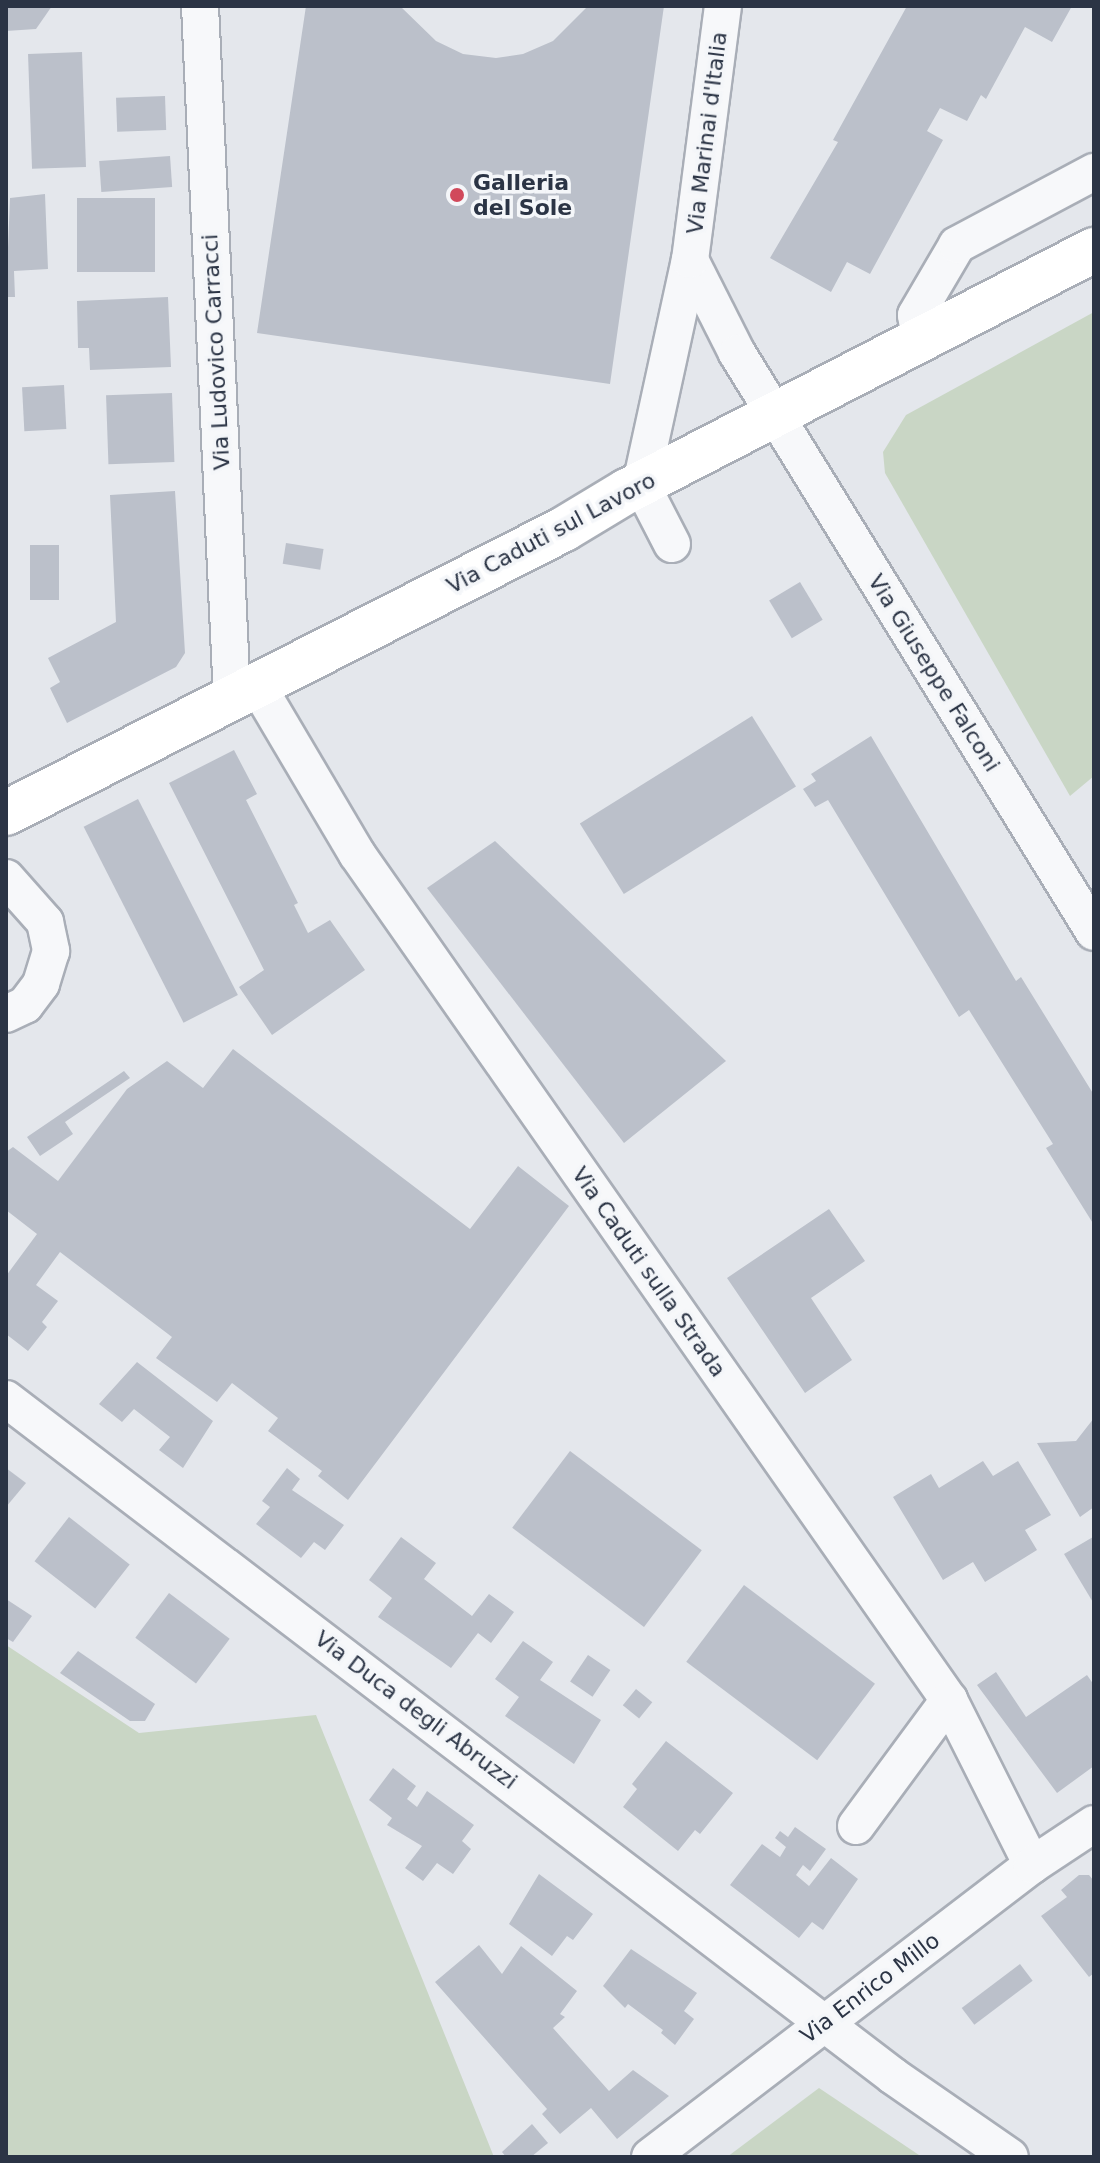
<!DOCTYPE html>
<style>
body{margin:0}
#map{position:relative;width:1100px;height:2163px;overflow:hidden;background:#e4e7ec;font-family:"DejaVu Sans",sans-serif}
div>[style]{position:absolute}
.green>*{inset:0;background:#c9d6c5}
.building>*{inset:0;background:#bbc0ca;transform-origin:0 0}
.roads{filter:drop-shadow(2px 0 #a9aeb7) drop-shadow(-2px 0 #a9aeb7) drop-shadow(0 2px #a9aeb7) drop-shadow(0 -2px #a9aeb7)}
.minor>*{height:36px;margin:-18px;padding:0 18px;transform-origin:18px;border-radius:18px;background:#f7f8fa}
.major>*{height:44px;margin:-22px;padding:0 22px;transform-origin:22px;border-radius:22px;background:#fff}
.dots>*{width:22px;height:22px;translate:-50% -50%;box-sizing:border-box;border:4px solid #f4f6f9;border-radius:50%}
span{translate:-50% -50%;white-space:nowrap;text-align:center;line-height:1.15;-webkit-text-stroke:7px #f4f6f9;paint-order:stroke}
.street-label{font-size:22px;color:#2b3445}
.poi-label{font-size:22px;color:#2b3445;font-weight:700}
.left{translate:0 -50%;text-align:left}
.frame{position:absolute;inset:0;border:8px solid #2b3445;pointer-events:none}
</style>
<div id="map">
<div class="green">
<i style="clip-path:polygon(1094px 312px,1094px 776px,1070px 796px,885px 473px,883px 452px,906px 415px)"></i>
<i style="clip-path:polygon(6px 1645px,139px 1733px,316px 1715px,494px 2157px,6px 2157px)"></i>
<i style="clip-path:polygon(819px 2088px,922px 2157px,727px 2157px)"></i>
</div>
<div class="building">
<i style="clip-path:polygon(6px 6px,52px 6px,36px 29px,6px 31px)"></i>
<i style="clip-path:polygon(306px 6px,400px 6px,436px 41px,463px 54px,496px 58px,523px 54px,553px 41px,588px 6px,664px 6px,610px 384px,257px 333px)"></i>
<i style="clip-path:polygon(907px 6px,1072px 6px,1052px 42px,1025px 27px,986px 99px,981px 95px,967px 121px,940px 108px,927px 131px,943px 140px,870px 274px,847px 262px,831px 292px,770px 258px,838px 142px,833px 140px)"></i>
<i style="left:82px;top:52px;width:115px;height:54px;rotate:88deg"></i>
<i style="left:165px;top:96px;width:34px;height:49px;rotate:88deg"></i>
<i style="left:170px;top:156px;width:31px;height:71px;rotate:86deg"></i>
<i style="clip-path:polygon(45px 194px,48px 269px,14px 271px,15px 297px,6px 297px,10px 198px)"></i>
<i style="left:155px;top:198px;width:74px;height:78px;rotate:90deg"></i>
<i style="clip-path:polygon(168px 297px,171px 367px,90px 370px,89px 348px,78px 348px,77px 301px)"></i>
<i style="left:64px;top:385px;width:44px;height:42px;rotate:87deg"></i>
<i style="left:172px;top:393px;width:69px;height:66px;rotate:88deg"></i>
<i style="clip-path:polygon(175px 491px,185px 653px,176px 667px,67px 723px,50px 688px,60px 682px,48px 658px,116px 622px,110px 495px)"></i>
<i style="left:286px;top:543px;width:38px;height:21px;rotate:9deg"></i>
<i style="left:30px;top:545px;width:29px;height:55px"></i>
<i style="left:800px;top:582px;width:44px;height:36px;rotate:59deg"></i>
<i style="left:752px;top:716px;width:83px;height:203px;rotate:58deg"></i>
<i style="clip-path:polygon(871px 736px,1016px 981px,1021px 977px,1094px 1095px,1094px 1225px,1046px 1148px,1053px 1144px,969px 1010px,959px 1017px,828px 800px,815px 807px,803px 789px,816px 781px,811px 774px)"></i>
<i style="clip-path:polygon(234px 750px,257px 794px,246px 800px,298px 903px,294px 905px,308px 933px,330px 920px,365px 970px,272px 1035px,239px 987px,264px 970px,169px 783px)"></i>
<i style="left:138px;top:799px;width:220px;height:61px;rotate:63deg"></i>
<i style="clip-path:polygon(495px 841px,726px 1061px,624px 1143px,427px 888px)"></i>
<i style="clip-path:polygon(233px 1049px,470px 1229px,518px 1166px,569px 1206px,348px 1500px,318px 1476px,322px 1471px,268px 1431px,278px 1418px,232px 1383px,217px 1402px,156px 1358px,172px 1337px,60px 1252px,36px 1285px,58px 1301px,42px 1322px,47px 1327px,28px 1351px,6px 1334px,6px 1276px,37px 1234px,6px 1210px,6px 1152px,13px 1147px,58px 1181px,127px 1089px,167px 1061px,203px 1088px)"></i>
<i style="clip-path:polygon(124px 1071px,130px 1078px,65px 1122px,73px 1134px,40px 1156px,27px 1137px)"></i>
<i style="clip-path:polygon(829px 1209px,865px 1261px,811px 1298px,852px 1360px,805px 1393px,727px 1278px)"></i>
<i style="clip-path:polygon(137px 1362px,213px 1421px,183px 1468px,159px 1450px,170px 1437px,134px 1409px,122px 1422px,99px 1404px)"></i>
<i style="clip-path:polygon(1094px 1418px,1094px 1507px,1080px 1517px,1037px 1443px,1076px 1441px)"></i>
<i style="left:570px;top:1451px;width:165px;height:96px;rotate:37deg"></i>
<i style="clip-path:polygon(983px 1461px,993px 1476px,1018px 1461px,1051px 1515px,1025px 1530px,1037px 1550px,985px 1582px,973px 1562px,943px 1580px,893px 1497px,931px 1474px,939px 1488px)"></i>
<i style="clip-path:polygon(6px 1468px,26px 1483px,6px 1507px)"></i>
<i style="clip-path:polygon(287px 1468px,300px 1479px,292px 1490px,344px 1525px,325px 1550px,314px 1542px,301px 1558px,256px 1524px,270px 1507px,262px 1501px)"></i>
<i style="left:69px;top:1517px;width:77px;height:56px;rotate:38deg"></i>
<i style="clip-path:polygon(401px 1537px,436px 1563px,424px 1579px,472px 1616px,489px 1594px,514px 1612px,491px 1643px,478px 1633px,451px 1668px,378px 1617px,392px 1598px,369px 1580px)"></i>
<i style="clip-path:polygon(1093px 1537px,1094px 1539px,1094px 1604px,1064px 1554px)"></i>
<i style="left:744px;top:1585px;width:164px;height:96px;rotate:37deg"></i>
<i style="left:169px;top:1593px;width:76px;height:56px;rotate:37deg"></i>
<i style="clip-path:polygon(6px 1599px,32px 1616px,13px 1642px,6px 1638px)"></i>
<i style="clip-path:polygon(523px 1641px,553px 1662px,540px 1680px,601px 1720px,574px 1764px,505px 1716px,519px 1697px,495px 1679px)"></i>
<i style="clip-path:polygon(78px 1651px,155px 1704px,145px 1721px,130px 1721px,60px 1673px)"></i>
<i style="left:588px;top:1655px;width:27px;height:32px;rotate:34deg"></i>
<i style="clip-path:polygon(996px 1672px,1026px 1717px,1087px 1675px,1094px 1685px,1094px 1766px,1057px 1793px,977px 1685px)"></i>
<i style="left:636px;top:1689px;width:21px;height:21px;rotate:39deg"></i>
<i style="clip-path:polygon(666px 1741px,733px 1793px,700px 1834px,695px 1830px,678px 1851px,623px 1807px,637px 1789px,632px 1784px)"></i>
<i style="clip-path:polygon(393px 1768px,416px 1786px,407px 1799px,417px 1807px,427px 1791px,474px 1825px,462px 1841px,471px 1849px,453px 1874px,437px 1863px,423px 1881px,405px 1868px,422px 1846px,387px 1825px,392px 1818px,369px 1800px)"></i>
<i style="clip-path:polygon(795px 1827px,826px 1849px,810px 1871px,803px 1865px,796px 1875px,809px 1886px,831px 1858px,858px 1879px,823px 1930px,812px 1922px,799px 1938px,730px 1885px,762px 1844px,780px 1857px,786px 1847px,775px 1838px,780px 1831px,788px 1837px)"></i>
<i style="clip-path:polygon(539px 1874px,593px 1914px,573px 1940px,567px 1936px,552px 1956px,509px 1924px)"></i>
<i style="clip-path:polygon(1079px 1875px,1089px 1875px,1094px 1881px,1094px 1973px,1089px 1977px,1041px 1916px,1067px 1897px,1061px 1890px)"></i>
<i style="clip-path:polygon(479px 1945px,502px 1974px,521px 1946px,577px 1991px,560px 2014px,565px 2017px,553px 2028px,609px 2091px,633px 2070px,669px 2096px,617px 2139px,591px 2108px,560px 2134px,542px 2114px,547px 2109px,435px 1982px)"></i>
<i style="clip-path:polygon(631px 1949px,697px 1993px,684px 2011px,694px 2019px,675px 2045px,661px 2033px,663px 2030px,628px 2004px,625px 2008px,603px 1986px)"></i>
<i style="left:1020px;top:1964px;width:21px;height:73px;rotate:53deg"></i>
<i style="clip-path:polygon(532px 2124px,548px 2143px,531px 2157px,506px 2157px,502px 2152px)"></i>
</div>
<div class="roads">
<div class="minor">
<i style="left:200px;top:6px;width:692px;rotate:87.35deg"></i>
<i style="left:690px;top:260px;width:104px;rotate:63.2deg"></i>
<i style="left:737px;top:353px;width:680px;rotate:58.34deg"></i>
<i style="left:920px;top:338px;width:23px;rotate:-100deg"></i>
<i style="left:916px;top:315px;width:81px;rotate:-59.6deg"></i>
<i style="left:957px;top:245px;width:155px;rotate:-28.1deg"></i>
<i style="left:672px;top:544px;width:68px;rotate:-117.3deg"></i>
<i style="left:641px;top:484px;width:229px;rotate:-77.7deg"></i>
<i style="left:690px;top:260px;width:256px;rotate:-82.6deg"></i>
<i style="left:257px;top:685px;width:196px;rotate:59.4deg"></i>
<i style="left:357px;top:854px;width:1033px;rotate:55.02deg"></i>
<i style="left:949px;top:1700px;width:185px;rotate:63.3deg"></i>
<i style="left:6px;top:878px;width:59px;rotate:48.4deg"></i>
<i style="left:45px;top:922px;width:30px;rotate:78deg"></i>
<i style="left:51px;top:951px;width:34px;rotate:107deg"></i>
<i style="left:41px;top:984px;width:26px;rotate:127deg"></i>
<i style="left:25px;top:1005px;width:21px;rotate:155deg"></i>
<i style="left:6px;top:1399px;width:1116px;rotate:37.35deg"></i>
<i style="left:893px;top:2076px;width:142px;rotate:34.7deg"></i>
<i style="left:856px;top:1826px;width:157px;rotate:-53.6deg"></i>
<i style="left:650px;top:2157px;width:481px;rotate:-37.4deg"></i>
<i style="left:1032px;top:1865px;width:74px;rotate:-33.5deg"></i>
</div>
<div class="major">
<i style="left:6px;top:813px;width:626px;rotate:-26.97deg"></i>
<i style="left:564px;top:529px;width:74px;rotate:-31.1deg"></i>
<i style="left:627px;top:491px;width:526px;rotate:-27.3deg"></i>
</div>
</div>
<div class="dots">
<i style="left:457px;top:195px;background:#d1495b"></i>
</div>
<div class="street-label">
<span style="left:707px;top:133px;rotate:-83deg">Via Marinai d'Italia</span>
<span style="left:216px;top:352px;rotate:-93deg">Via Ludovico Carracci</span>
<span style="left:551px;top:533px;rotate:-28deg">Via Caduti sul Lavoro</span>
<span style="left:934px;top:673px;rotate:58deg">Via Giuseppe Falconi</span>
<span style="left:649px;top:1272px;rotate:55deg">Via Caduti sulla Strada</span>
<span style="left:416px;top:1710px;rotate:37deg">Via Duca degli Abruzzi</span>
<span style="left:870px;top:1988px;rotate:-37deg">Via Enrico Millo</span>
</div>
<div class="poi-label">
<span class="left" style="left:473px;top:195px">Galleria<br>del Sole</span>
</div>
<div class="frame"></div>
</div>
